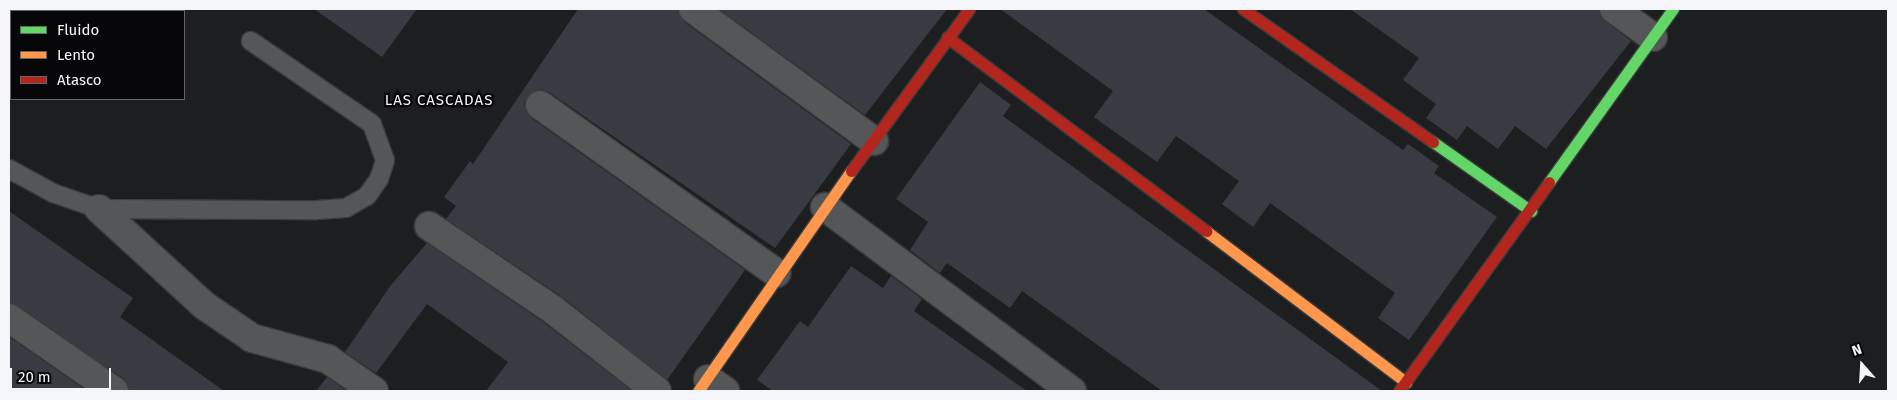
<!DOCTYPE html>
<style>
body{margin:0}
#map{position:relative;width:1897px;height:400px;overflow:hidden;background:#1c1e20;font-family:"Fira Sans",sans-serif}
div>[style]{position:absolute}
.building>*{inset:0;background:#383b41}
.roads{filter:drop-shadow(1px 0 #3a3b3c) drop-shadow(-1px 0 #3a3b3c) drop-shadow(0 1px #3a3b3c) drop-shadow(0 -1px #3a3b3c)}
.lane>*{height:18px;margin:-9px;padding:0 9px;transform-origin:9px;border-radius:9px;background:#555658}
.street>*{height:28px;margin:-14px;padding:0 14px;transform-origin:14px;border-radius:14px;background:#555658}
.fast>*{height:11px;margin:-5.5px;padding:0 5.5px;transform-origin:5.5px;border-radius:5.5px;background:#63d668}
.slow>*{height:11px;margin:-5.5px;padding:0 5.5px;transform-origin:5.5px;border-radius:5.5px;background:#ff974d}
.jam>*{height:11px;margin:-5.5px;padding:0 5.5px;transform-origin:5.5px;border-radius:5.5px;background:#b3261e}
span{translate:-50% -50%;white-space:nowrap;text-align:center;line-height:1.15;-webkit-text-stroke:4.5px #070709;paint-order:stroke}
.neighbourhood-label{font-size:15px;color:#f3f5f8;letter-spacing:1px}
.frame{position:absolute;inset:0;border:10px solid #f3f5f8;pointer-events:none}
.legend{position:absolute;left:10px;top:10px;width:175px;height:90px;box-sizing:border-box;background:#070709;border:1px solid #656669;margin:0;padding:6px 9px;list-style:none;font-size:15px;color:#f3f5f8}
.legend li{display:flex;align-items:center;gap:10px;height:25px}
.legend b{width:25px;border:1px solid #656669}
.north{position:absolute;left:1837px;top:340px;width:50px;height:50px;-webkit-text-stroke:4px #070709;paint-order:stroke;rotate:341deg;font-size:14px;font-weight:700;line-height:20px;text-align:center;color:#f3f5f8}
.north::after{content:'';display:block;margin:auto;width:18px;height:22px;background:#f3f5f8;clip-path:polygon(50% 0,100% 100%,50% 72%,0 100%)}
.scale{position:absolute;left:10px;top:368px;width:101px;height:22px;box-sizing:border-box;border:2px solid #f3f5f8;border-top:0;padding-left:6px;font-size:15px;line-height:18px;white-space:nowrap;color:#f3f5f8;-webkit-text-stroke:4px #070709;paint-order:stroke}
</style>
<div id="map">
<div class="building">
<i style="clip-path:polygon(314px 9px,417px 9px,382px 57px)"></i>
<i style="clip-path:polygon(578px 9px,678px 9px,684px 22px,851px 144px,775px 248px,549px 92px,541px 89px,528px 96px,524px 104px,531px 118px,745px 270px,667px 380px,561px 296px,446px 219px,456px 206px,444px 197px,470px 161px,473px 164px)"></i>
<i style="clip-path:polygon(719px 9px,947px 9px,865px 115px)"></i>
<i style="clip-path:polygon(1000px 9px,1204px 9px,1403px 150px,1408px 144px,1439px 166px,1434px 173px,1497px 217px,1409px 340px,1378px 318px,1395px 293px,1270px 203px,1253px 227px,1222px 204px,1239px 181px,1176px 136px,1157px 162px,1094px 117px,1113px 91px)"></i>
<i style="clip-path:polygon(1350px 9px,1599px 9px,1605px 21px,1631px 41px,1546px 149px,1515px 126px,1498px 149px,1467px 126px,1457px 140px,1426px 118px,1436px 104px,1403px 80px,1419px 58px)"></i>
<i style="clip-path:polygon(980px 82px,1011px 105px,1003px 116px,1382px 391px,1162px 391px,1022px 291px,1010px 308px,947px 263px,940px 273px,910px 250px,928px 222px,896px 199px)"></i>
<i style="clip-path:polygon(9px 211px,133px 298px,120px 317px,224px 391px,129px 391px,123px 378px,9px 303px)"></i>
<i style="clip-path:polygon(427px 243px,543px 322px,632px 391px,486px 391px,508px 362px,427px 304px,376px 373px,345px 352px,391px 285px)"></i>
<i style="clip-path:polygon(851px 266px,883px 288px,891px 276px,922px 299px,914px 311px,1027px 391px,773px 391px,757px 380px,800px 321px,808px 327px)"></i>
<i style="clip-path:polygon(9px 337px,87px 391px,9px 391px)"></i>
<i style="clip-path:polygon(327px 377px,347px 391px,316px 391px)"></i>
</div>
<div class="roads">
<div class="lane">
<i style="left:9px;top:169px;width:50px;rotate:28.6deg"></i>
<i style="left:53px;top:193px;width:49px;rotate:19.2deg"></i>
<i style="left:99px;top:209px;width:218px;rotate:0.3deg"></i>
<i style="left:317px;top:210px;width:29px;rotate:-4deg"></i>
<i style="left:346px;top:208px;width:24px;rotate:-30deg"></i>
<i style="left:367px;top:196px;width:21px;rotate:-55deg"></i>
<i style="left:379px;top:179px;width:20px;rotate:-72deg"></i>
<i style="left:385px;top:160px;width:38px;rotate:-110deg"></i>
<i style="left:372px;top:124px;width:147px;rotate:-145.6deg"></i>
</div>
<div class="street">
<i style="left:693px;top:9px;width:224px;rotate:36.1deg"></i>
<i style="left:1614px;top:9px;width:48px;rotate:35.7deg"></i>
<i style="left:540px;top:105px;width:290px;rotate:35.4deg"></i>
<i style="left:825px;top:207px;width:308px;rotate:36.7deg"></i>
<i style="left:99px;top:209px;width:144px;rotate:42.5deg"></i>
<i style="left:205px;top:306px;width:57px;rotate:34.2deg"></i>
<i style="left:252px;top:338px;width:79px;rotate:15.4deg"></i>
<i style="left:328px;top:359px;width:56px;rotate:34.8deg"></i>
<i style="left:429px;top:226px;width:148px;rotate:34deg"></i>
<i style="left:552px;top:309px;width:133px;rotate:38deg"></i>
<i style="left:9px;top:318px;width:128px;rotate:34.8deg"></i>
<i style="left:708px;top:379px;width:21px;rotate:35deg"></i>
</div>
<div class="fast">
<i style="left:1433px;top:142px;width:120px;rotate:35.1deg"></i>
<i style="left:1549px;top:182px;width:213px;rotate:-54.4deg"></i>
</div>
<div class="slow">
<i style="left:1206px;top:231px;width:251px;rotate:37.1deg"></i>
<i style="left:698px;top:391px;width:268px;rotate:-55.2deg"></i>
</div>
<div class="jam">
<i style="left:1243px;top:9px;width:232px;rotate:35deg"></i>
<i style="left:947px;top:37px;width:324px;rotate:36.8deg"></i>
<i style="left:851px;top:171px;width:200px;rotate:-53.9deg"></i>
<i style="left:1399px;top:391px;width:257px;rotate:-54.3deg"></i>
</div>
</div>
<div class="neighbourhood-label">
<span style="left:439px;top:101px">LAS CASCADAS</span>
</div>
<div class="frame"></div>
<ul class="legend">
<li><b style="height:6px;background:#63d668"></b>Fluido</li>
<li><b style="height:6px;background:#ff974d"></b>Lento</li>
<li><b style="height:6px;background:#b3261e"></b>Atasco</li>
</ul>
<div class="north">N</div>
<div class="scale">20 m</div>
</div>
